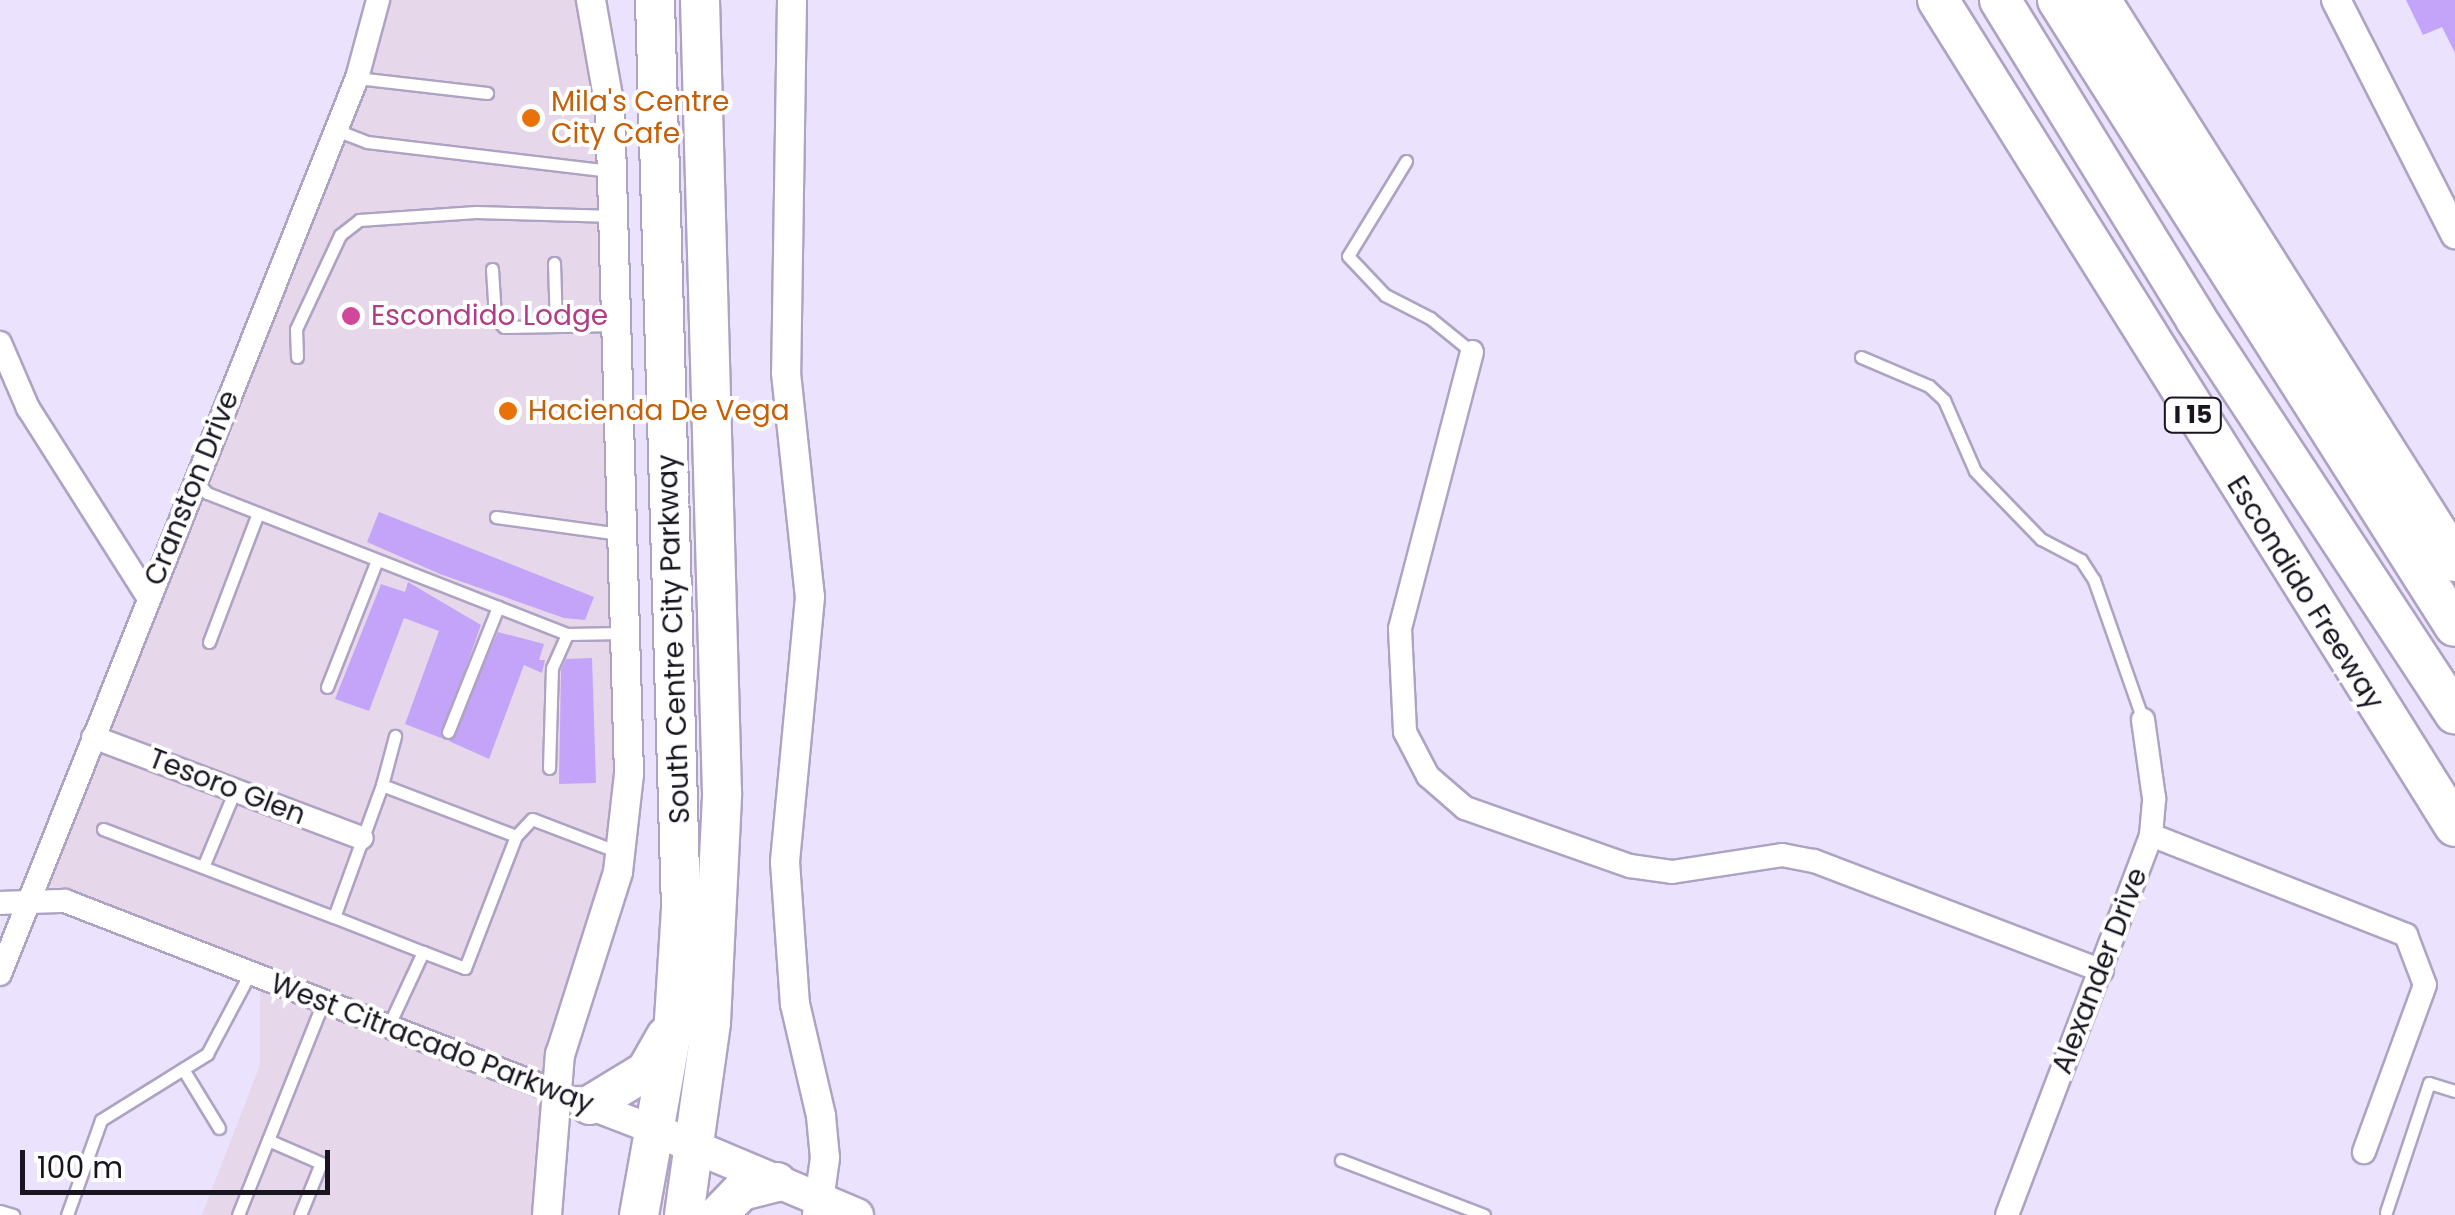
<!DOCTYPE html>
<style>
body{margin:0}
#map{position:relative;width:2455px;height:1215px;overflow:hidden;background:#ebe2fd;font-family:Poppins,sans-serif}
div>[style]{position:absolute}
.commercial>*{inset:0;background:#e6d7ea}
.building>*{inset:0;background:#c4a4f9}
.roads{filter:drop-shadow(2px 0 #aea3c3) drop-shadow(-2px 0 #aea3c3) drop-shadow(0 2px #aea3c3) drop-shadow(0 -2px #aea3c3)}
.service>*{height:11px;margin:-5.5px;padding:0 5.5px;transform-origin:5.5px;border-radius:5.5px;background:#fff}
.minor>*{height:22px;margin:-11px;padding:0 11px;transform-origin:11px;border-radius:11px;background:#fff}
.tertiary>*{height:28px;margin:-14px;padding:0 14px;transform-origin:14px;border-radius:14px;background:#fff}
.secondary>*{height:32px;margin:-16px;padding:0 16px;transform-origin:16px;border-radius:16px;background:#fff}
.trunk>*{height:38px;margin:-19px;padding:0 19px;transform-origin:19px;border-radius:19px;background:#fff}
.motorway>*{height:40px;margin:-20px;padding:0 20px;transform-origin:20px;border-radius:20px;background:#fff}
.dots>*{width:28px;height:28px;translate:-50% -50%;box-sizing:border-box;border:5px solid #fff;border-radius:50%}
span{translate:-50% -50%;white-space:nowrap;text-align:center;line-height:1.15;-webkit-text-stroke:8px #fff;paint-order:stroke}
.shield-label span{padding:2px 8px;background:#fff;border:2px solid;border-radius:8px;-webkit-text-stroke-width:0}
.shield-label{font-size:25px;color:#191520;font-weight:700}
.food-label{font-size:28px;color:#c56008}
.left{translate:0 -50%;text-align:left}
.hotel-label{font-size:28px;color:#b23c85}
.street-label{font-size:28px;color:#191520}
.scale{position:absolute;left:20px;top:1150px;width:310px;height:45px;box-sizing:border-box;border:5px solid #191520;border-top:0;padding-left:12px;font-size:30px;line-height:35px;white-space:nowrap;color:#191520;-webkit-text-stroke:8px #fff;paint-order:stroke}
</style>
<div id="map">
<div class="commercial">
<i style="clip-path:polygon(378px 0,591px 0,629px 774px,560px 1055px,547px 1215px,202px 1215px,260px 1065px,260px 977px,65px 901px,27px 902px)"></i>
</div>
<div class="building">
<i style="clip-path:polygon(2406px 0,2455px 0,2455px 53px,2442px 27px,2423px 35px)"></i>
<i style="clip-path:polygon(379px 512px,594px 597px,585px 620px,564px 618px,440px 574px,367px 542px)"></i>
<i style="clip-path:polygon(408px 582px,481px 625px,441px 738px,405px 724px,439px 631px,404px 618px,369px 711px,335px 699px,381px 584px,405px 592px)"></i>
<i style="clip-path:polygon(498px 632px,544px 644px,539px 660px,545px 660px,542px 673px,524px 665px,489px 759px,449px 741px)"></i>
<i style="clip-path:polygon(592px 658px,596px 783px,559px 784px,561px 670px,566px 659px)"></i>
</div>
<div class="roads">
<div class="service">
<i style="left:357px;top:78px;width:131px;rotate:6.6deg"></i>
<i style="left:336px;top:130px;width:33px;rotate:21deg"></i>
<i style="left:367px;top:142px;width:247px;rotate:6.8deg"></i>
<i style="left:1406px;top:161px;width:111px;rotate:121.4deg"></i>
<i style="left:1348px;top:256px;width:54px;rotate:46.5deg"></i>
<i style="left:1385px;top:295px;width:51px;rotate:27.1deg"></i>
<i style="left:1430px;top:318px;width:54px;rotate:39deg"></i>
<i style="left:554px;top:263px;width:63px;rotate:88.2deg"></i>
<i style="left:492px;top:269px;width:48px;rotate:86.4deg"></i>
<i style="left:495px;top:317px;width:13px;rotate:48deg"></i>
<i style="left:504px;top:327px;width:113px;rotate:-1deg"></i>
<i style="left:297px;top:357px;width:28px;rotate:-92deg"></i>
<i style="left:296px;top:329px;width:104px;rotate:-64.9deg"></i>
<i style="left:340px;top:235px;width:24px;rotate:-38deg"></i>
<i style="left:359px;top:220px;width:117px;rotate:-3.9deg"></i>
<i style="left:476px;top:212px;width:138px;rotate:1.7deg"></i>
<i style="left:1861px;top:357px;width:74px;rotate:23.1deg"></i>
<i style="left:1929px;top:386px;width:21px;rotate:43deg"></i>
<i style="left:1944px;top:400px;width:77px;rotate:66.4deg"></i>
<i style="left:1975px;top:471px;width:95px;rotate:45.9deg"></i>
<i style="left:2041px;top:539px;width:45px;rotate:27.7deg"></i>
<i style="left:2081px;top:560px;width:24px;rotate:57deg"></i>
<i style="left:2094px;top:580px;width:148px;rotate:70.7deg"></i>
<i style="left:195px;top:480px;width:18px;rotate:47deg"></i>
<i style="left:207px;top:493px;width:387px;rotate:21.4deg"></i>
<i style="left:567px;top:634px;width:57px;rotate:-1deg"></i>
<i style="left:496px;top:517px;width:125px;rotate:7.8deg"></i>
<i style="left:209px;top:642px;width:138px;rotate:-69.2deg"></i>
<i style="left:327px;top:687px;width:136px;rotate:-68.5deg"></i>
<i style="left:448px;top:732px;width:135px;rotate:-68.2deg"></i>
<i style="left:549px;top:768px;width:100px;rotate:-88.3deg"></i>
<i style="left:552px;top:668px;width:37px;rotate:-66deg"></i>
<i style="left:382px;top:785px;width:51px;rotate:-75.1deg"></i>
<i style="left:103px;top:829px;width:247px;rotate:20.9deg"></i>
<i style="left:203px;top:867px;width:83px;rotate:-67.4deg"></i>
<i style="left:423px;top:952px;width:45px;rotate:20.9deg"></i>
<i style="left:465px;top:968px;width:142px;rotate:-68.9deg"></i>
<i style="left:516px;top:836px;width:23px;rotate:-47deg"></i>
<i style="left:532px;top:819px;width:92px;rotate:21deg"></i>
<i style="left:388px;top:1027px;width:83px;rotate:-65deg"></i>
<i style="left:423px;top:952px;width:96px;rotate:-158.5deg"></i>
<i style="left:334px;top:917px;width:140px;rotate:-70deg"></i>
<i style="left:382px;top:785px;width:143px;rotate:20.8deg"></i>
<i style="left:183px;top:1069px;width:69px;rotate:58.6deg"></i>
<i style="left:268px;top:1140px;width:58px;rotate:23.5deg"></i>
<i style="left:321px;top:1163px;width:56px;rotate:112deg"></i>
<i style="left:1341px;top:1160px;width:153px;rotate:21deg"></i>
<i style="left:0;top:1211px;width:14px;rotate:17deg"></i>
<i style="left:2386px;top:1212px;width:136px;rotate:-71.6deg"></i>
<i style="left:2429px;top:1083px;width:27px;rotate:17deg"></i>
<i style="left:67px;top:1215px;width:101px;rotate:-70.3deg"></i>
<i style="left:101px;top:1120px;width:125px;rotate:-31.9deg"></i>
<i style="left:207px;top:1054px;width:92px;rotate:-62deg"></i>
<i style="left:238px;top:1215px;width:229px;rotate:-68.2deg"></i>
</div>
<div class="minor">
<i style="left:0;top:343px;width:71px;rotate:66.7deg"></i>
<i style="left:28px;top:408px;width:224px;rotate:57.6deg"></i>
<i style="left:1472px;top:352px;width:286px;rotate:104.6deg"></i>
<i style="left:1400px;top:629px;width:103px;rotate:87.2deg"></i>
<i style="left:1405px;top:732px;width:50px;rotate:62.4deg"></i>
<i style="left:1428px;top:776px;width:49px;rotate:40.9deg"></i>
<i style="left:1465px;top:808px;width:175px;rotate:19.4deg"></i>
<i style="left:1630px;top:866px;width:42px;rotate:8.1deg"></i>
<i style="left:1672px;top:872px;width:111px;rotate:-8.8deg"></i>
<i style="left:1782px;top:855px;width:33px;rotate:11deg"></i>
<i style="left:1814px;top:861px;width:308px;rotate:20.9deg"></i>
<i style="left:93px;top:737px;width:287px;rotate:20.6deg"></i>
<i style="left:2151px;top:835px;width:274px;rotate:21.4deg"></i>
<i style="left:2406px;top:935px;width:53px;rotate:69.2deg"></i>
<i style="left:2425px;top:985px;width:178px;rotate:110.1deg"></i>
<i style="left:0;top:903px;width:65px;rotate:-1.8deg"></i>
<i style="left:65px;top:901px;width:526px;rotate:21.19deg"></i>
<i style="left:0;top:974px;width:965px;rotate:-68.28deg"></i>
<i style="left:357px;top:78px;width:81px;rotate:-74.9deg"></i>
<i style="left:2007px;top:1215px;width:406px;rotate:-69.2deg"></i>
<i style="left:2151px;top:835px;width:37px;rotate:-85deg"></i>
<i style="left:2154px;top:798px;width:79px;rotate:-98deg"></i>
</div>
<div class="tertiary">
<i style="left:792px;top:0;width:373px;rotate:90.9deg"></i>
<i style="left:786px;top:373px;width:225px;rotate:83.9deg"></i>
<i style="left:810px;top:597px;width:266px;rotate:95.4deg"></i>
<i style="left:785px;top:862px;width:142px;rotate:86deg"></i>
<i style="left:795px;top:1004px;width:115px;rotate:76.9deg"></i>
<i style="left:821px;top:1116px;width:42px;rotate:84.6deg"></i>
<i style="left:825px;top:1158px;width:58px;rotate:98deg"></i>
<i style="left:2336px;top:0;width:263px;rotate:63deg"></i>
<i style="left:579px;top:1101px;width:84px;rotate:21deg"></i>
<i style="left:547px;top:1215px;width:161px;rotate:-85.4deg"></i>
<i style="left:560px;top:1055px;width:192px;rotate:-72.4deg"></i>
<i style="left:618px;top:872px;width:99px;rotate:-83.6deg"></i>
<i style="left:629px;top:774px;width:666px;rotate:-91.63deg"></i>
<i style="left:610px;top:108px;width:110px;rotate:-100deg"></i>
</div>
<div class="secondary">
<i style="left:657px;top:1131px;width:217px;rotate:22.8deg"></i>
</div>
<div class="trunk">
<i style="left:590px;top:1105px;width:66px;rotate:-31.3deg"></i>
<i style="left:646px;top:1071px;width:40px;rotate:-60.3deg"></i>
<i style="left:639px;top:1215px;width:198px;rotate:-79.8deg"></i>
<i style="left:674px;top:1020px;width:111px;rotate:-86.4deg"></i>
<i style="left:681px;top:909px;width:909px;rotate:-91.64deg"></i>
<i style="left:684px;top:1215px;width:195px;rotate:-82deg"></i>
<i style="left:711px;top:1022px;width:229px;rotate:-87.2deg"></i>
<i style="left:722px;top:793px;width:793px;rotate:-91.59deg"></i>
<i style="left:718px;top:1215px;width:33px;rotate:-46deg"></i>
<i style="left:741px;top:1191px;width:37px;rotate:-14deg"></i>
</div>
<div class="motorway">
<i style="left:1938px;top:0;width:974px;rotate:57.96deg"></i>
<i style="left:2000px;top:0;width:374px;rotate:58.4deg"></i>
<i style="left:2196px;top:319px;width:472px;rotate:56.7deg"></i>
<i style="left:2058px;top:0;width:741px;rotate:57.62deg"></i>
<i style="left:2100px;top:0;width:664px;rotate:57.67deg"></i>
</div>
</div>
<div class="dots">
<i style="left:531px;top:118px;background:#e8710a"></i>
<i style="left:351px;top:316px;background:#d1479c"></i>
<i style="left:508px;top:411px;background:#e8710a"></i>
</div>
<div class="shield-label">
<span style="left:2193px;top:415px">I 15</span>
</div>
<div class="food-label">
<span class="left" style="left:551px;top:118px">Mila's Centre<br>City Cafe</span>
<span class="left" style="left:528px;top:411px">Hacienda De Vega</span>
</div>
<div class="hotel-label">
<span class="left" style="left:371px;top:316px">Escondido Lodge</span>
</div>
<div class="street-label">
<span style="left:192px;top:488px;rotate:-68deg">Cranston Drive</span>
<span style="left:2305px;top:593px;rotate:58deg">Escondido Freeway</span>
<span style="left:674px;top:639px;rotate:-92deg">South Centre City Parkway</span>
<span style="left:227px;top:787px;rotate:21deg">Tesoro Glen</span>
<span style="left:2100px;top:971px;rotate:-69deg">Alexander Drive</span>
<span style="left:432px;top:1044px;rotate:21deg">West Citracado Parkway</span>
</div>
<div class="scale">100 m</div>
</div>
